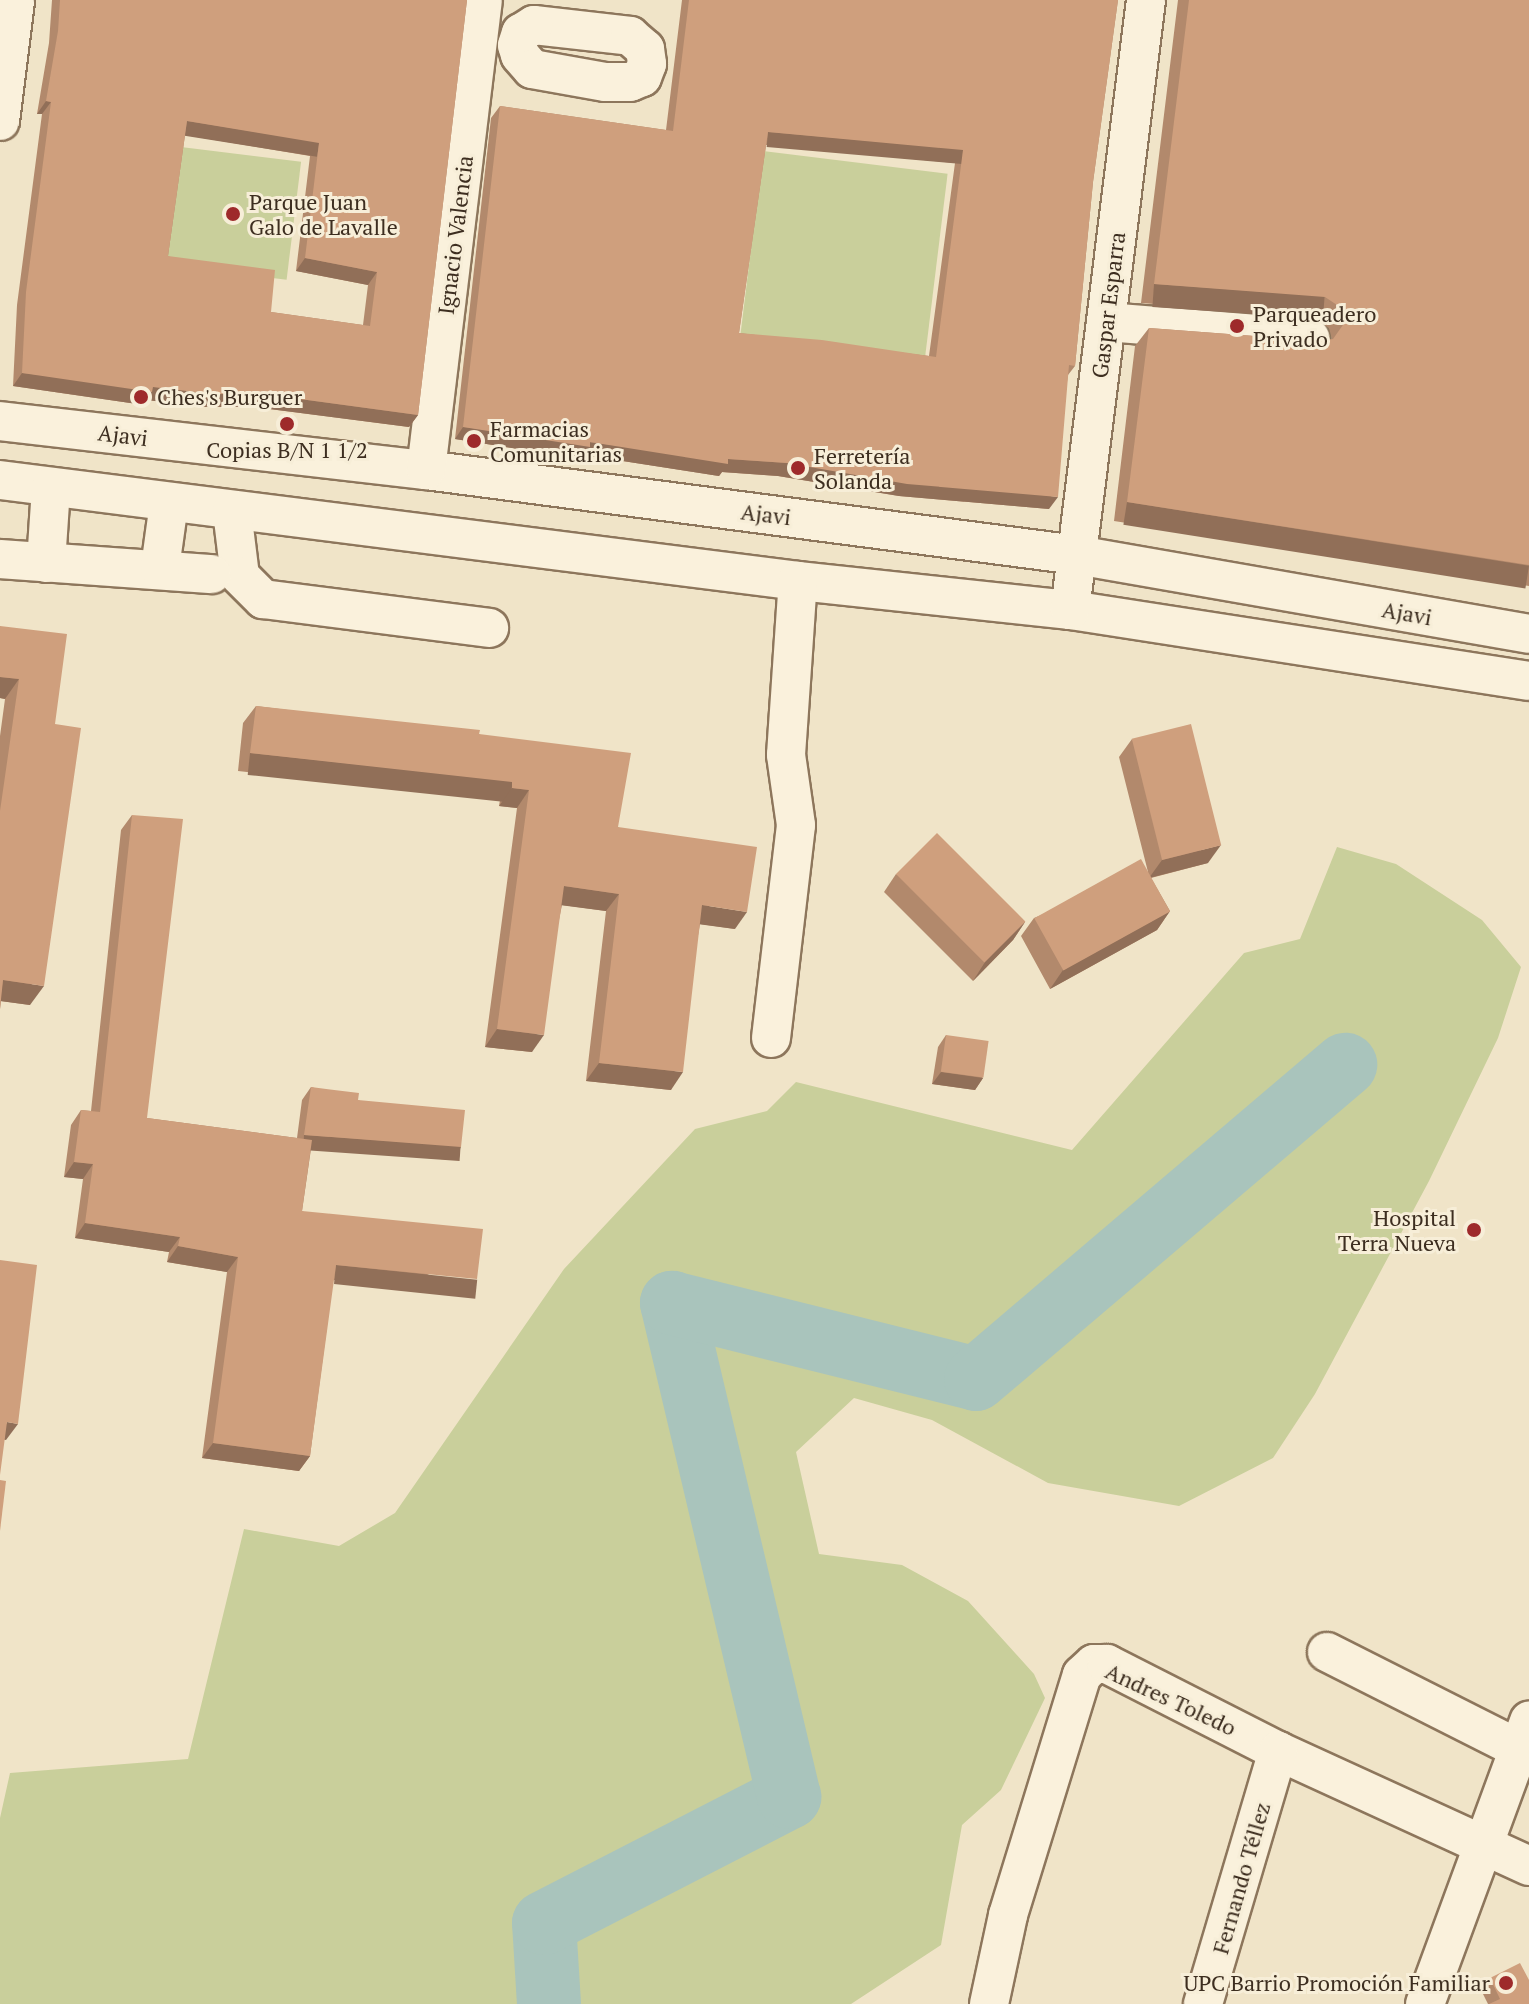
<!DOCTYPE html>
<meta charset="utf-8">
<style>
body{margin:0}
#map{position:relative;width:1529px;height:2004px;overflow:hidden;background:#f0e4c8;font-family:"PT Serif",serif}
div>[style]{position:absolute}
.green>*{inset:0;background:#c9cf9b;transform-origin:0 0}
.river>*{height:64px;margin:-32px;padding:0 32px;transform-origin:32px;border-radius:32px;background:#a9c4bc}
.roads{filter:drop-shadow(2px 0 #8d765c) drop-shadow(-2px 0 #8d765c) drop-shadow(0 2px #8d765c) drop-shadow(0 -2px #8d765c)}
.minor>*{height:38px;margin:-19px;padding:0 19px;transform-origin:19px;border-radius:19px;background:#faf1dc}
.wall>*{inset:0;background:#b2896c}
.shaded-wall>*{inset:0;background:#916f58;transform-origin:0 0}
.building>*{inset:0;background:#cf9f7d;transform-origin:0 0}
.dots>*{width:22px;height:22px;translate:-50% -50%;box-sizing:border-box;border:4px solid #f7eed8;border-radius:50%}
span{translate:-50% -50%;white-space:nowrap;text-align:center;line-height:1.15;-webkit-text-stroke:6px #f7eed8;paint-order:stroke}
.poi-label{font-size:22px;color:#3d2e20}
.left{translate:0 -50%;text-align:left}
.right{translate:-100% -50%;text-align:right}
.street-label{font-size:22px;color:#3d2e20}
</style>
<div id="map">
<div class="green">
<i style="left:181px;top:147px;width:121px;height:119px;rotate:7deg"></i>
<i style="left:763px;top:151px;width:186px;height:189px;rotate:7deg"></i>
<i style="clip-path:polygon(1337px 847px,1396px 864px,1482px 920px,1521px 967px,1498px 1038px,1429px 1181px,1315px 1394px,1273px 1458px,1179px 1506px,1048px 1483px,932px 1420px,854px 1398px,796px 1452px,819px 1554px,902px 1565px,968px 1601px,1034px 1674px,1045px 1698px,1001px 1790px,962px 1825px,941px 1945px,851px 2004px,0 2004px,0 1818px,10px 1773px,188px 1759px,244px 1529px,339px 1546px,395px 1513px,564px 1269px,695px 1129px,767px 1111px,796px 1082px,1072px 1150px,1244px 953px,1300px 939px)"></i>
</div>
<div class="river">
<i style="left:549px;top:2004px;width:81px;rotate:-93.5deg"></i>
<i style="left:544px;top:1923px;width:276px;rotate:-27.2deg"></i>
<i style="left:789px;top:1797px;width:508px;rotate:-103.32deg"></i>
<i style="left:672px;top:1303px;width:313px;rotate:14deg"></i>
<i style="left:976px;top:1379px;width:485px;rotate:-40.4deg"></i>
</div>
<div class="roads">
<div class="minor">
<i style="left:534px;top:25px;width:97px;rotate:6.5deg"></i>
<i style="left:630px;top:36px;width:20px;rotate:41deg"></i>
<i style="left:645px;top:49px;width:15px;rotate:82deg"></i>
<i style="left:647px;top:64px;width:14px;rotate:111deg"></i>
<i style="left:642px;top:77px;width:13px;rotate:157deg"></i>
<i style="left:630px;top:82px;width:25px;rotate:180deg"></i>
<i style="left:605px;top:82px;width:74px;rotate:-169.9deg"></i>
<i style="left:532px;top:69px;width:18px;rotate:-131deg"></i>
<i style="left:520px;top:55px;width:10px;rotate:-107deg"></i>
<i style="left:517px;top:45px;width:13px;rotate:-72deg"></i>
<i style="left:521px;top:33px;width:15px;rotate:-32deg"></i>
<i style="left:0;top:121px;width:122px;rotate:-82.9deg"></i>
<i style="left:1106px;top:322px;width:205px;rotate:4.5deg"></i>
<i style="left:0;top:421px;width:429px;rotate:6.6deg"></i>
<i style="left:426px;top:470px;width:657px;rotate:7.44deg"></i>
<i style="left:1077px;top:555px;width:459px;rotate:9.9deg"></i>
<i style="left:426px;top:470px;width:473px;rotate:-83.1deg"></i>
<i style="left:0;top:480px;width:804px;rotate:7.21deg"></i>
<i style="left:798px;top:581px;width:274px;rotate:6.1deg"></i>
<i style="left:1070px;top:610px;width:464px;rotate:8.8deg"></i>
<i style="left:232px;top:511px;width:65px;rotate:83deg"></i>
<i style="left:240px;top:576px;width:33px;rotate:45deg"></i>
<i style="left:263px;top:599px;width:228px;rotate:7.3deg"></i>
<i style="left:0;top:559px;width:212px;rotate:4.1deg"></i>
<i style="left:46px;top:563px;width:76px;rotate:-86.2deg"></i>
<i style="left:160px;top:568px;width:66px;rotate:-82.1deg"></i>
<i style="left:1070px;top:610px;width:615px;rotate:-82.9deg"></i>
<i style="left:771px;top:1038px;width:214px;rotate:-83.3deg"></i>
<i style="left:796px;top:825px;width:71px;rotate:-98.1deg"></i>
<i style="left:786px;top:755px;width:174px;rotate:-86.1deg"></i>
<i style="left:1327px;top:1652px;width:215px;rotate:26.8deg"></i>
<i style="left:989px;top:2004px;width:91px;rotate:-77.9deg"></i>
<i style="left:1008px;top:1915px;width:251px;rotate:-72.9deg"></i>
<i style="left:1082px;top:1675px;width:16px;rotate:-43deg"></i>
<i style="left:1094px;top:1664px;width:13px"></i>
<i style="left:1107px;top:1664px;width:192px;rotate:27deg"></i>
<i style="left:1278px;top:1751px;width:276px;rotate:24.6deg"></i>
<i style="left:1203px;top:2004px;width:264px;rotate:-73.5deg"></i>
<i style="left:1425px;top:2004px;width:302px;rotate:-69.8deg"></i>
</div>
</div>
<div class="wall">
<i style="clip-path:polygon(evenodd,52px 0,467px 0,418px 415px,409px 427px,254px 407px,204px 407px,147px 400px,144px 405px,13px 386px,17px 305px,42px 114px,37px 114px,49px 43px,52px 0,185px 135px,310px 156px,296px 271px,368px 285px,363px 325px,271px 312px,168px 256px,185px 135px)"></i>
<i style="clip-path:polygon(evenodd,682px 0,1118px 0,1093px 182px,1075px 366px,1068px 375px,1049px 509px,899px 496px,778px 476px,722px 472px,719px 476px,584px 455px,581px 459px,455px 439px,491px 118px,500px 106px,666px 130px,682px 0,766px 145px,955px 163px,929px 356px,739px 333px,766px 145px)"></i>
<i style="clip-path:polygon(1178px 0,1529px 0,1529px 586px,1114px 521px,1135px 346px,1149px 328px,1321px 341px,1332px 339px,1329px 328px,1312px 316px,1141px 303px)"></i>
<i style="clip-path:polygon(0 626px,55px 724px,30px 1005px,1px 1001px,0 1009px,0 736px,5px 699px,0 698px)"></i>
<i style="clip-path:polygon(256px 706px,479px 734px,618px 827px,735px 929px,700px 924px,671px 1090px,586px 1081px,606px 911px,562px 905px,532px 1052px,485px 1047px,517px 808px,499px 806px,500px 800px,238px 771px,243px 723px)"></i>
<i style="clip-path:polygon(1132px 739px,1208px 863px,1151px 878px,1170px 911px,1157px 930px,1050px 989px,1021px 936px,1034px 918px,1148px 872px,1119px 757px)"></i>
<i style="clip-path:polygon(132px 815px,147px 1118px,297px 1138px,302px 1100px,311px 1087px,358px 1100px,461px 1147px,453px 1160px,311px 1149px,302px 1211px,467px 1294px,333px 1280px,310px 1456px,299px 1471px,202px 1458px,227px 1272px,167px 1262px,169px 1252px,75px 1238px,83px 1179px,64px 1177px,71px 1125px,81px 1110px,91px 1111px,121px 830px)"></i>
<i style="clip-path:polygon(896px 874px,1025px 922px,1013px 940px,973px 981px,884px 892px)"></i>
<i style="clip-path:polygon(946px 1035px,983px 1078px,975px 1090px,932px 1084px,938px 1047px)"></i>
<i style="clip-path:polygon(1490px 1978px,1529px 2004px,1488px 2004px,1481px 1990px)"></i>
</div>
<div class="shaded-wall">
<i style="clip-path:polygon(46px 101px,51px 102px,42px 114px,37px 114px)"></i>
<i style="left:187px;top:121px;width:134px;height:15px;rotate:9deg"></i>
<i style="left:768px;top:132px;width:196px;height:15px;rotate:5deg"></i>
<i style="clip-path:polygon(305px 258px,377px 272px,368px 285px,296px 271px)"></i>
<i style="left:1154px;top:284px;width:171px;height:23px;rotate:4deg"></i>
<i style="clip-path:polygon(22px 373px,153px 387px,263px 394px,418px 415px,409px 427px,254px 407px,204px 407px,147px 400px,144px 405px,13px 386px)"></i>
<i style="clip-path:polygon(463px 427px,728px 459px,787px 463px,1058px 497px,1049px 509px,899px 496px,778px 476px,722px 472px,719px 476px,584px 455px,581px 459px,455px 439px)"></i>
<i style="left:1127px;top:502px;width:407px;height:23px;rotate:9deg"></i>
<i style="clip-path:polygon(0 677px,19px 679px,5px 699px,0 698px)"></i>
<i style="left:250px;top:753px;width:264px;height:22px;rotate:6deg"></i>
<i style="clip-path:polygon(512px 788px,529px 790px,517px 808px,499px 806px)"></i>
<i style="clip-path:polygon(1221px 845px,1208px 863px,1149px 878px,1162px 860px)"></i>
<i style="clip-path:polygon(564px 886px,619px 894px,606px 911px,552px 904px)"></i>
<i style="clip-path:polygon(702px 905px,747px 912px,735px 929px,690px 923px)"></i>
<i style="clip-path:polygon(1170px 911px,1157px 930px,1050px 989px,1063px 970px)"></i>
<i style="clip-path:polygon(1025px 922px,1013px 940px,973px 981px,985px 962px)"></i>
<i style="clip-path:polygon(3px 980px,44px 986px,30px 1005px,0 1001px)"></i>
<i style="clip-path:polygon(497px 1029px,544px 1035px,532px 1052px,485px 1047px)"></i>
<i style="clip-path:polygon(599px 1063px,683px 1072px,671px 1090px,586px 1081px)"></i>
<i style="clip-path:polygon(941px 1072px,983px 1078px,975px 1090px,932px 1084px)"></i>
<i style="left:304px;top:1135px;width:157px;height:15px;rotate:4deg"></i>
<i style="clip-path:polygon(74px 1162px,93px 1164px,83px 1179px,64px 1177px)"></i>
<i style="clip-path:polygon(85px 1223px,180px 1237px,169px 1252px,75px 1238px)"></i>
<i style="clip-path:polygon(178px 1246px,238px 1257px,227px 1272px,167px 1262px)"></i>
<i style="left:336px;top:1265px;width:142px;height:19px;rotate:6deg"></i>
<i style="clip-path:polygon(7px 1422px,18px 1424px,6px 1440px,0 1439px)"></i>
<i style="clip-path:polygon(213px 1443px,310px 1456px,299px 1471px,202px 1458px)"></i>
</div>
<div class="building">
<i style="clip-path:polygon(evenodd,60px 0,467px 0,418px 415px,263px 394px,212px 394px,153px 387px,152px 392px,22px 373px,26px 292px,51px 102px,46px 101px,58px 31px,60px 0,187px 121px,319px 143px,305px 258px,377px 272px,370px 326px,271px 312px,275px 270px,168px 256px,187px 121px)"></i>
<i style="clip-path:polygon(evenodd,689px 0,1118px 0,1093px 182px,1075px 366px,1069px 365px,1058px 497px,907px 484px,787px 463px,728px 459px,728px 464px,590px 442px,590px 447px,463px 427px,500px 106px,673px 131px,689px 0,768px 132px,963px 150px,936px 357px,822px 340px,739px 333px,768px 132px)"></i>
<i style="clip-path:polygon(1189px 0,1529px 0,1529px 565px,1127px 502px,1149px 328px,1321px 341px,1333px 339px,1345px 322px,1343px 309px,1325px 297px,1154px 284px)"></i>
<i style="clip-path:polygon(0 626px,67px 634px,55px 724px,81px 728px,44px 986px,3px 980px,0 1009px,0 811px,19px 679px,0 677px)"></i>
<i style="clip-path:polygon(256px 706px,480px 730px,479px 734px,631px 753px,618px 827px,757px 847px,747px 912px,702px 905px,683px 1072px,599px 1063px,619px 894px,564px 886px,544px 1035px,497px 1029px,529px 790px,512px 788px,512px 782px,250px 753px)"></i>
<i style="left:1191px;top:724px;width:125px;height:61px;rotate:76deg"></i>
<i style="clip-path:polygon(132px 815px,183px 819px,147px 1118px,312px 1140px,302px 1211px,483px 1229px,477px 1279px,336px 1265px,310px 1456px,213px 1443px,238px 1257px,178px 1246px,180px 1237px,85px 1223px,93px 1164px,74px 1162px,81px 1110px,100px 1112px)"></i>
<i style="left:937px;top:833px;width:125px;height:58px;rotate:45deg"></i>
<i style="left:1141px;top:859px;width:60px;height:122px;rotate:61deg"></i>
<i style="left:946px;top:1035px;width:43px;height:37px;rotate:8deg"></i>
<i style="clip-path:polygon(311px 1087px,359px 1093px,358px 1100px,465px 1110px,461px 1147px,304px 1135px)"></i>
<i style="clip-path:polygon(0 1260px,37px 1265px,18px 1424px,7px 1422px,0 1475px)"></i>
<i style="clip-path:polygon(0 1480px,6px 1481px,0 1531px)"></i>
<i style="clip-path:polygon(1520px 1963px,1529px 1980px,1529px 2004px,1489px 2004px,1500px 1999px,1490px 1978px)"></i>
</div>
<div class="dots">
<i style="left:233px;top:214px;background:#9e2a2b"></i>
<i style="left:1237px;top:326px;background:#9e2a2b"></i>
<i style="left:141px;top:397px;background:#9e2a2b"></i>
<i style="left:287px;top:424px;background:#9e2a2b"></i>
<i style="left:474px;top:441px;background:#9e2a2b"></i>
<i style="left:798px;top:468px;background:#9e2a2b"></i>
<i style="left:1474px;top:1230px;background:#9e2a2b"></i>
<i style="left:1506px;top:1983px;background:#9e2a2b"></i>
</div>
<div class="poi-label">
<span class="left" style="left:249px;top:214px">Parque Juan<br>Galo de Lavalle</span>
<span class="left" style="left:1253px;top:326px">Parqueadero<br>Privado</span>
<span class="left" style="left:157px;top:397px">Ches's Burguer</span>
<span class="left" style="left:490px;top:441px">Farmacias<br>Comunitarias</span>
<span style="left:287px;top:450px">Copias B/N 1 1/2</span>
<span class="left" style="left:814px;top:468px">Ferretería<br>Solanda</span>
<span class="right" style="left:1456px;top:1230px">Hospital<br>Terra Nueva</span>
<span class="right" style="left:1490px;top:1983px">UPC Barrio Promoción Familiar</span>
</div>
<div class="street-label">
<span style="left:455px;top:235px;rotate:-83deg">Ignacio Valencia</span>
<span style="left:1108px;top:305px;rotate:-83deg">Gaspar Esparra</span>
<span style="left:123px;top:435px;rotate:7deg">Ajavi</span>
<span style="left:766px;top:514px;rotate:7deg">Ajavi</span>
<span style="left:1407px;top:613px;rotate:10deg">Ajavi</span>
<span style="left:1171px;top:1699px;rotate:25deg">Andres Toledo</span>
<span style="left:1241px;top:1878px;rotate:-74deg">Fernando Téllez</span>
</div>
</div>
